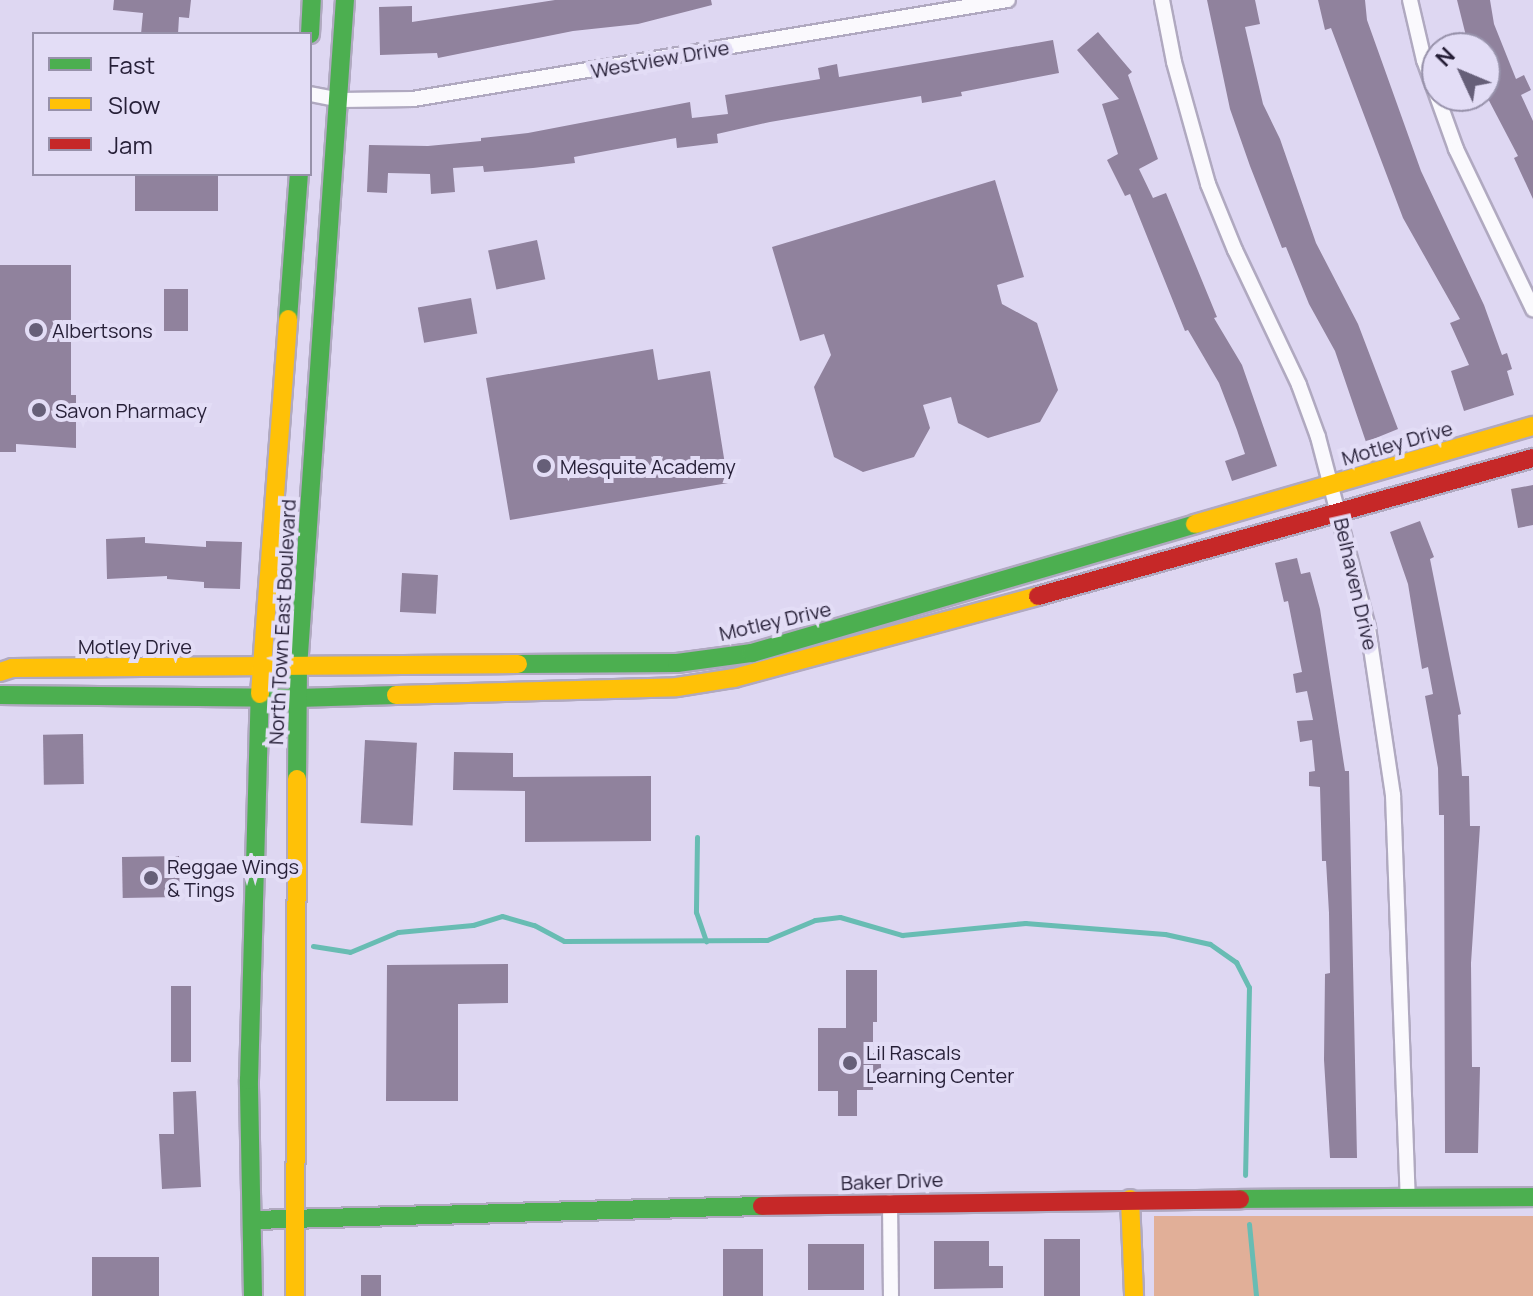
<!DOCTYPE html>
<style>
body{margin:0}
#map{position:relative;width:1533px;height:1296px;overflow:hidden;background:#ded7f2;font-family:Manrope,sans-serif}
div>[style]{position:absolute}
.green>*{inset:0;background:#e1af98;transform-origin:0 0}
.stream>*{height:5px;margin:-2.5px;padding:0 2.5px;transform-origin:2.5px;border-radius:2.5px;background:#68bcb3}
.building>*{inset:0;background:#90829d;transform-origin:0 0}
.roads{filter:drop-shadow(2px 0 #b0a9c0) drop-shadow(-2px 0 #b0a9c0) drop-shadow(0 2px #b0a9c0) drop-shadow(0 -2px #b0a9c0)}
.street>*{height:14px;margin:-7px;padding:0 7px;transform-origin:7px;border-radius:7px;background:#faf9fd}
.fast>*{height:18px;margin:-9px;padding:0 9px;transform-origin:9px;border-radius:9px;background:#4caf50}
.slow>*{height:18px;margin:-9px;padding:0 9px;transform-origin:9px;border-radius:9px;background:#ffc107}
.jam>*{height:18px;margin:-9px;padding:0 9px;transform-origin:9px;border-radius:9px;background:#c62828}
.dots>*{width:22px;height:22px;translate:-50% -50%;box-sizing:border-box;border:4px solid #e3ddf6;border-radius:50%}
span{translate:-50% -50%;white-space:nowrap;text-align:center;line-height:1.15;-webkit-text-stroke:8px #e3ddf6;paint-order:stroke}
.street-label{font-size:20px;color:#261f37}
.poi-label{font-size:20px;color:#261f37}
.left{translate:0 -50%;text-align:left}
.legend{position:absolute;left:32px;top:32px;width:280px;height:144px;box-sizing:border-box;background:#e3ddf6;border:2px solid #9791aa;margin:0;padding:10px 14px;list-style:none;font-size:24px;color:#261f37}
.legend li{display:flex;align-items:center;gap:16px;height:40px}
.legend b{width:40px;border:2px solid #9791aa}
.north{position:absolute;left:1421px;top:32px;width:80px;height:80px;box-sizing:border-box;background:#e3ddf6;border:2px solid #9791aa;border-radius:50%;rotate:314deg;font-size:22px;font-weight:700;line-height:32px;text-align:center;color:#261f37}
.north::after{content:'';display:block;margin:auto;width:28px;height:36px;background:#665f78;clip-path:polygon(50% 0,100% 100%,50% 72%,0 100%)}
</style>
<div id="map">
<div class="green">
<i style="left:1533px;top:1216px;width:80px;height:379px;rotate:90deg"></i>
</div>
<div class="stream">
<i style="left:697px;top:837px;width:75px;rotate:90.8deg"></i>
<i style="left:696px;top:912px;width:31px;rotate:71deg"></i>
<i style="left:313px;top:946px;width:37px;rotate:9deg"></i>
<i style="left:350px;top:952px;width:52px;rotate:-22.6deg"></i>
<i style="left:398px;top:932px;width:75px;rotate:-5.3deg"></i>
<i style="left:473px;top:925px;width:30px;rotate:-17deg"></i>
<i style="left:502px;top:916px;width:33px;rotate:16deg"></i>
<i style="left:534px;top:925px;width:34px;rotate:28deg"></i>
<i style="left:564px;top:941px;width:203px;rotate:-0.3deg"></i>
<i style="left:767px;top:940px;width:52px;rotate:-22.6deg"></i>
<i style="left:815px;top:920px;width:25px;rotate:-7deg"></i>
<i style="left:840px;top:917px;width:65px;rotate:16.2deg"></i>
<i style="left:902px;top:935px;width:124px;rotate:-5.6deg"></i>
<i style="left:1025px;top:923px;width:140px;rotate:4.5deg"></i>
<i style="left:1165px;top:934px;width:46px;rotate:12.5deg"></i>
<i style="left:1210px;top:944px;width:32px;rotate:35deg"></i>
<i style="left:1236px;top:962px;width:28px;rotate:63deg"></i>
<i style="left:1249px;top:987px;width:188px;rotate:91.2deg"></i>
<i style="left:1249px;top:1224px;width:72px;rotate:84.4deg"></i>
</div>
<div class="building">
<i style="clip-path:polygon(114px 0,191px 0,189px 18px,179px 17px,178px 34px,141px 34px,143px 13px,113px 10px)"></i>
<i style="clip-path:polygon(555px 0,711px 0,712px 5px,638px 24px,573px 31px,438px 58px,437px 53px,380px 55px,379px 7px,412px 6px,412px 22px)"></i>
<i style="clip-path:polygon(1207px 0,1255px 0,1260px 24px,1245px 27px,1263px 104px,1280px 139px,1316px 243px,1358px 324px,1398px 429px,1366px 442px,1335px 351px,1309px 304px,1286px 247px,1282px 248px,1250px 166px,1230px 109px)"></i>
<i style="clip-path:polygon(1318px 0,1365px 0,1367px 20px,1421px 171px,1484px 305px,1502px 355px,1507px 353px,1512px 369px,1507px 371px,1514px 395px,1464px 411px,1451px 371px,1469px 365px,1450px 323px,1460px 319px,1403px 218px,1331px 28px,1325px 30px)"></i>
<i style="clip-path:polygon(1457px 0,1490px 0,1494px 24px,1516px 79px,1524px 75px,1531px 90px,1521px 95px,1533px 121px,1533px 199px,1514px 158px,1518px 156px,1485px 93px,1485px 48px,1469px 48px)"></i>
<i style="clip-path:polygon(1098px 32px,1132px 72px,1128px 75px,1158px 159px,1139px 169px,1153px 198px,1166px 193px,1217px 317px,1214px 318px,1242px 365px,1277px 466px,1232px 481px,1225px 461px,1245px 454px,1237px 430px,1219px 383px,1188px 330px,1185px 331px,1130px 194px,1125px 196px,1107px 160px,1118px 154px,1102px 104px,1119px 99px,1077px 50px)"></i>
<i style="clip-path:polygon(1053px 40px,1059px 73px,961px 92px,962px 96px,922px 103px,921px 96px,770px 122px,717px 134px,718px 143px,677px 148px,676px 138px,574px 157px,575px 163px,533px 168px,484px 172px,483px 166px,453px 168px,455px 192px,431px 194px,430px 174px,388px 173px,387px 193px,367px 192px,369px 145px,428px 146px,481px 141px,481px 138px,528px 133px,690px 102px,692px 118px,728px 114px,725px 95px,820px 79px,818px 68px,837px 64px,839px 77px)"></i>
<i style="left:135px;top:174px;width:83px;height:37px"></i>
<i style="clip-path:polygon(995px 180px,1024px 277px,997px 285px,1002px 304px,1037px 323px,1058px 390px,1040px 422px,988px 438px,958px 423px,951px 397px,923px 405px,930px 428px,914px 457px,863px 472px,834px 457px,814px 387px,831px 355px,824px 334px,800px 341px,772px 247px)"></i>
<i style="left:537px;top:240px;width:40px;height:50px;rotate:78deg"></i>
<i style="clip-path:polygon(0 265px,71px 265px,71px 395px,76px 395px,76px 448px,16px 444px,16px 452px,0 452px)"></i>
<i style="left:164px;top:289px;width:24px;height:42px"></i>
<i style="left:471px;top:298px;width:36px;height:54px;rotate:80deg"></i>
<i style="clip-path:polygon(653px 349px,658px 380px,710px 371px,728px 483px,510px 520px,486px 378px)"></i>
<i style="clip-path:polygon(1533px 485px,1533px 525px,1518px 528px,1511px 489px)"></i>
<i style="clip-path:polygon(1420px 521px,1434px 557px,1430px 559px,1461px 714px,1458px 715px,1462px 776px,1469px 776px,1470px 826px,1480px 826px,1471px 963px,1472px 1067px,1480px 1067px,1478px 1153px,1445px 1153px,1444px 815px,1439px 815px,1438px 768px,1425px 696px,1433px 694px,1428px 667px,1422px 669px,1408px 584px,1390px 532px)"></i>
<i style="clip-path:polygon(145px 537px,145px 543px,206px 547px,206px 541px,242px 542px,240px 589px,204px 588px,204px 582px,167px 579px,167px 576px,107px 579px,106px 539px)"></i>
<i style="clip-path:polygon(1297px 558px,1301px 574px,1310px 572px,1320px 609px,1345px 771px,1349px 771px,1357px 1158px,1330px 1158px,1324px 1060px,1325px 974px,1330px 973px,1329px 913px,1326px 861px,1322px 861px,1320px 787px,1309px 786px,1309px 772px,1315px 771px,1312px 740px,1300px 742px,1297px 721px,1313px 720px,1307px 691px,1296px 693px,1293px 674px,1302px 672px,1288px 601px,1284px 602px,1275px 563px)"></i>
<i style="left:402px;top:573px;width:36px;height:39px;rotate:3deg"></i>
<i style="left:83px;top:734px;width:50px;height:40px;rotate:89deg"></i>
<i style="left:365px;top:740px;width:52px;height:83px;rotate:3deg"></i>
<i style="clip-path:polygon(454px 752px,513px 753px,513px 777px,651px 776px,651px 841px,525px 842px,525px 791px,453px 790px)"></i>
<i style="left:179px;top:856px;width:41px;height:57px;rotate:89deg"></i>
<i style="clip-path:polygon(508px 964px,508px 1003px,458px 1004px,458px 1101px,386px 1101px,387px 965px)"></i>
<i style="clip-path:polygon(846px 970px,877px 970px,877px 1022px,873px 1022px,873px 1053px,881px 1053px,881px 1073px,873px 1073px,873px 1090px,857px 1090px,857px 1116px,838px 1116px,838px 1091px,818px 1091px,818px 1028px,846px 1028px)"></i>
<i style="left:171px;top:986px;width:20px;height:76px"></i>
<i style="clip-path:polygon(196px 1091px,201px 1187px,162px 1189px,159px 1134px,174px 1134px,173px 1092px)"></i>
<i style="left:1080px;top:1239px;width:57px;height:36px;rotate:90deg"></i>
<i style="clip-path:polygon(934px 1241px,989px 1241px,989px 1266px,1003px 1266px,1003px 1288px,934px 1289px)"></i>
<i style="left:808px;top:1244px;width:56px;height:46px"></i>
<i style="left:723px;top:1249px;width:40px;height:47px"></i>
<i style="left:159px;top:1257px;width:39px;height:67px;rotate:90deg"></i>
<i style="left:361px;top:1275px;width:20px;height:21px"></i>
</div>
<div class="roads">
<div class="street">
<i style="left:1162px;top:0;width:63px;rotate:79deg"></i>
<i style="left:1174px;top:62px;width:127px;rotate:74.4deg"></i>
<i style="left:1208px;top:184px;width:71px;rotate:67.8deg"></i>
<i style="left:1235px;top:250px;width:149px;rotate:64.6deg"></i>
<i style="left:1299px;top:385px;width:55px;rotate:69.9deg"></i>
<i style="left:1318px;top:437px;width:197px;rotate:75.3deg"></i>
<i style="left:1368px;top:628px;width:169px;rotate:81.5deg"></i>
<i style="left:1393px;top:795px;width:403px;rotate:87.9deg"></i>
<i style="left:1410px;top:0;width:62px;rotate:76.9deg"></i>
<i style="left:1424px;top:60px;width:95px;rotate:70.2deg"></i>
<i style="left:1456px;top:149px;width:178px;rotate:64.3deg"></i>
<i style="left:310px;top:94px;width:32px;rotate:11deg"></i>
<i style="left:341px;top:100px;width:72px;rotate:-0.8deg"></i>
<i style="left:413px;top:99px;width:603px;rotate:-9.45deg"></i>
<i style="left:890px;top:1202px;width:94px;rotate:89.4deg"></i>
</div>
<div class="fast">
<i style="left:310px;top:34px;width:34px;rotate:-87deg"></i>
<i style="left:288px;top:319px;width:145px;rotate:-85.7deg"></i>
<i style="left:518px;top:664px;width:159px;rotate:-0.4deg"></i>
<i style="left:677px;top:663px;width:76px;rotate:-7.6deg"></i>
<i style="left:752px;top:653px;width:461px;rotate:-16.2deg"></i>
<i style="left:0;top:695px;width:298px;rotate:0.6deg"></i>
<i style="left:298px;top:698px;width:98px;rotate:-1.8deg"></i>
<i style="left:297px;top:779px;width:111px;rotate:-89.5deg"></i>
<i style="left:298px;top:668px;width:670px;rotate:-85.98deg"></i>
<i style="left:1240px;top:1199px;width:293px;rotate:-0.4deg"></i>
<i style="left:253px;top:1220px;width:509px;rotate:-1.58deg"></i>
<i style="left:253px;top:1296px;width:216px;rotate:-91.1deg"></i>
<i style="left:249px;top:1080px;width:386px;rotate:-88.4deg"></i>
</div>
<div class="slow">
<i style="left:1195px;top:524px;width:352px;rotate:-16.2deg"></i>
<i style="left:0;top:672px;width:13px;rotate:-18deg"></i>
<i style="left:12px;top:668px;width:506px;rotate:-0.45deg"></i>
<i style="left:260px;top:694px;width:376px;rotate:-85.7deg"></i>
<i style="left:396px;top:695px;width:281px;rotate:-1.6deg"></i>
<i style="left:677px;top:687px;width:58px;rotate:-9deg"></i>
<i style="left:734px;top:678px;width:315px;rotate:-15.1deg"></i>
<i style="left:1130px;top:1199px;width:97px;rotate:87.6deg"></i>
<i style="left:295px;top:1296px;width:517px;rotate:-89.78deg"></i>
</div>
<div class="jam">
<i style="left:1038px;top:596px;width:514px;rotate:-15.58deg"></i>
<i style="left:762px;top:1206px;width:478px;rotate:-0.8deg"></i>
</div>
</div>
<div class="dots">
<i style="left:36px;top:330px;background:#665f78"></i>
<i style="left:39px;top:410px;background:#665f78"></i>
<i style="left:544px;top:466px;background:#665f78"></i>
<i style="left:151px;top:878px;background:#665f78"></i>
<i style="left:850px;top:1063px;background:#665f78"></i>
</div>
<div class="street-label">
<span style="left:660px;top:59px;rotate:-10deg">Westview Drive</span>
<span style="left:1397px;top:443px;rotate:-16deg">Motley Drive</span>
<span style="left:1356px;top:584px;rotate:77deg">Belhaven Drive</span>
<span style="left:775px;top:621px;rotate:-13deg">Motley Drive</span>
<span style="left:282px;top:622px;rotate:-87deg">North Town East Boulevard</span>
<span style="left:135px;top:646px">Motley Drive</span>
<span style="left:892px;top:1181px;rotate:-2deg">Baker Drive</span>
</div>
<div class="poi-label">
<span class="left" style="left:52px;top:330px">Albertsons</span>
<span class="left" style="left:55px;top:410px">Savon Pharmacy</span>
<span class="left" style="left:560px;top:466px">Mesquite Academy</span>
<span class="left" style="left:167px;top:878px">Reggae Wings<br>&amp; Tings</span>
<span class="left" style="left:866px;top:1064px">Lil Rascals<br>Learning Center</span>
</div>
<ul class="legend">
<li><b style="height:10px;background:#4caf50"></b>Fast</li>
<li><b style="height:10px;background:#ffc107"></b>Slow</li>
<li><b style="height:10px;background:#c62828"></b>Jam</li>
</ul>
<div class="north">N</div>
</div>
